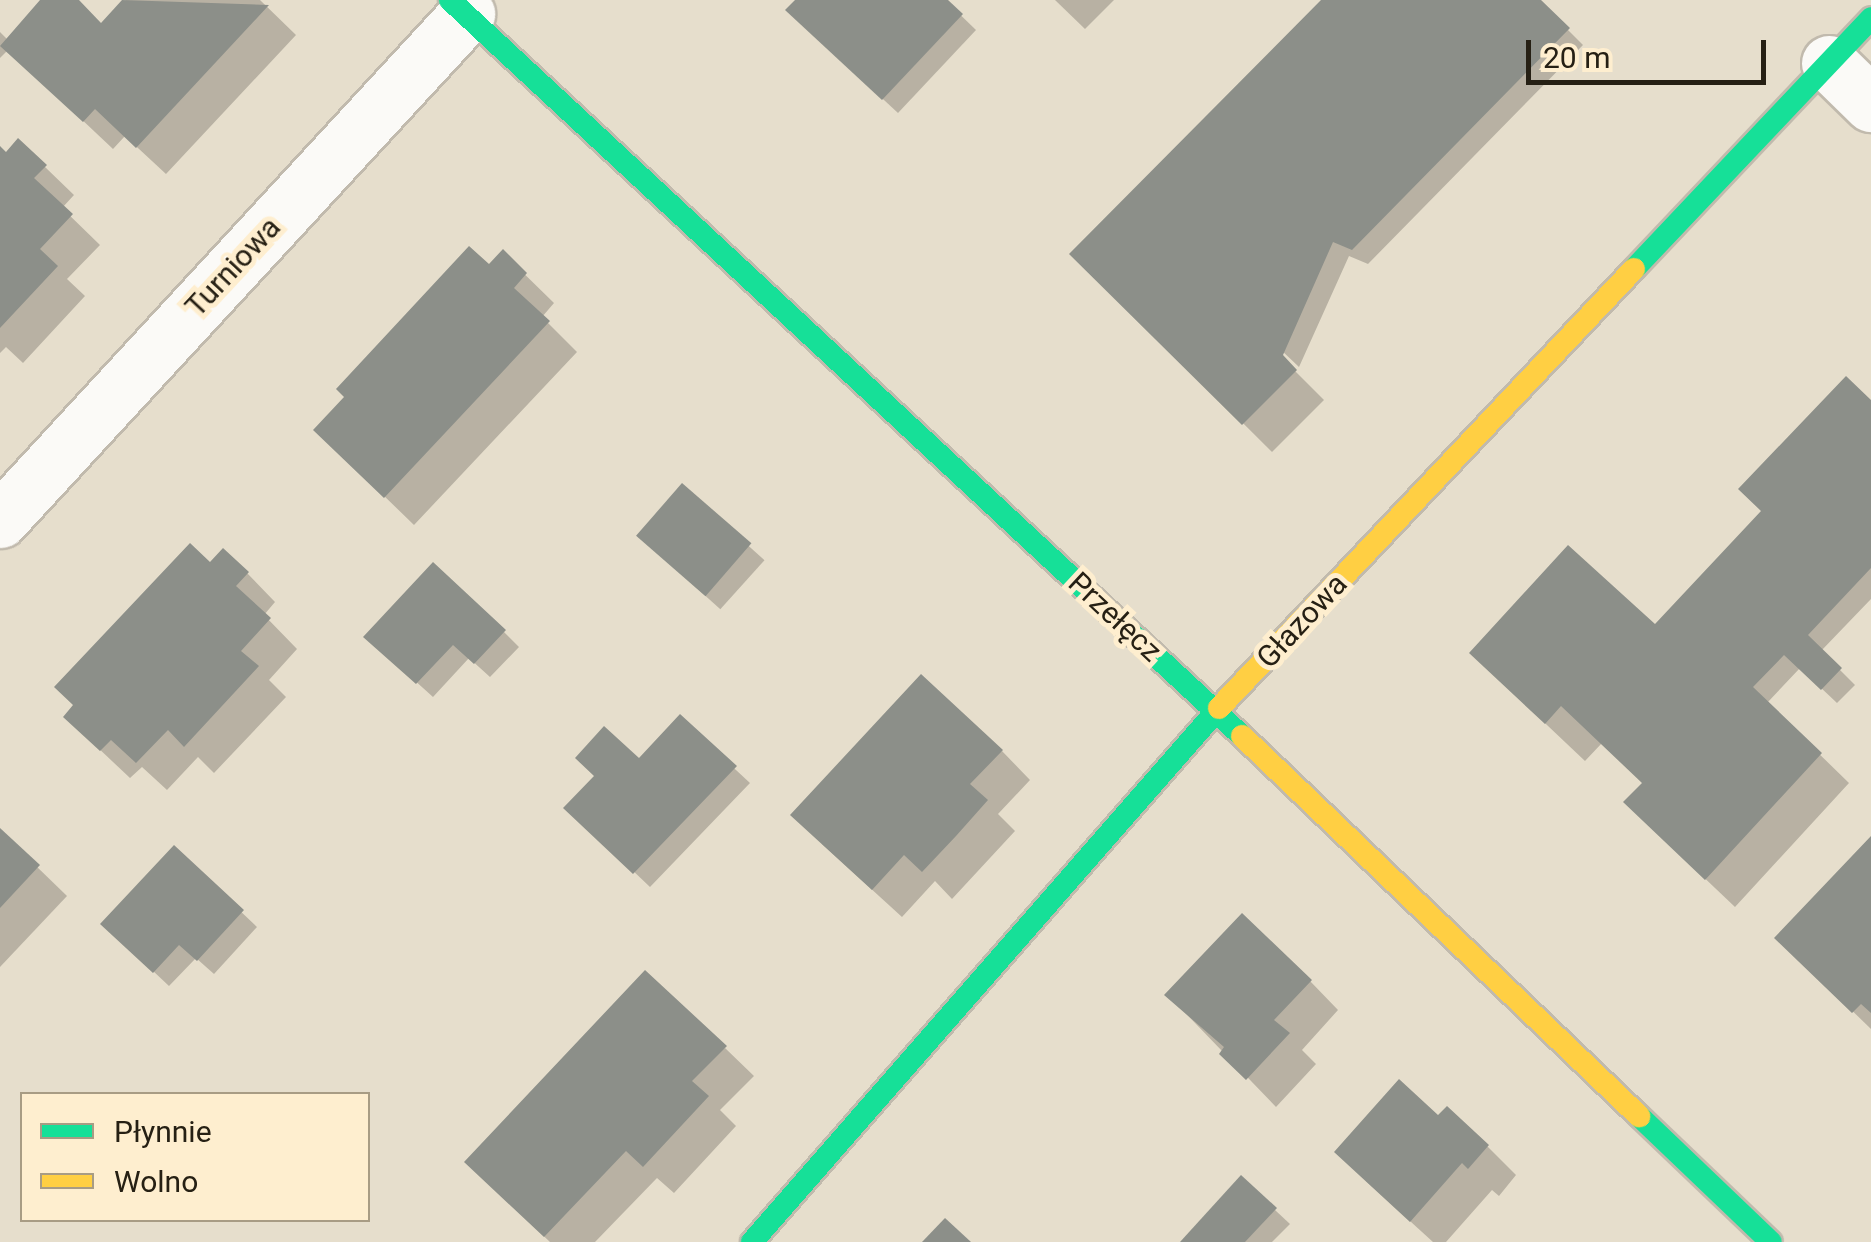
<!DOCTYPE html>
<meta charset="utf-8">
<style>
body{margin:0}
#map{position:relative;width:1871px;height:1242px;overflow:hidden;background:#e6decc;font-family:Roboto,sans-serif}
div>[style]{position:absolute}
.shadow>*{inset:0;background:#0003;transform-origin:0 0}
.building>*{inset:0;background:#8c8f89;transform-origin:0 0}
.roads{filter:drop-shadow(2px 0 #c1baad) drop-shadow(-2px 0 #c1baad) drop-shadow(0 2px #c1baad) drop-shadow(0 -2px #c1baad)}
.street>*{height:55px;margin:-27.5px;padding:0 27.5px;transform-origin:27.5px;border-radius:27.5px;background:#fbfaf7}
.fast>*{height:22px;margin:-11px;padding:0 11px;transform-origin:11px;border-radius:11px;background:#16e098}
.slow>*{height:22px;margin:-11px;padding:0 11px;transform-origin:11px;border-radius:11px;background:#ffcf43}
span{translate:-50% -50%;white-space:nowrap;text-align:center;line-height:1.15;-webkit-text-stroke:10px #feeecf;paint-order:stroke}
.street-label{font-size:30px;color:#262014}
.legend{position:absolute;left:20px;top:1092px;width:350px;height:130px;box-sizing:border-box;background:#feeecf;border:2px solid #a89c84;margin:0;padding:12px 18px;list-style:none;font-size:30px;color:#262014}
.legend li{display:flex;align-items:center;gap:20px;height:50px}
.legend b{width:50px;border:2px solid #a89c84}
.scale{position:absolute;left:1526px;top:40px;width:240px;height:45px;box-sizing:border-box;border:5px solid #262014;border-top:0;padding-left:12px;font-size:30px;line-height:35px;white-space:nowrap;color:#262014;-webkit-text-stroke:8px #feeecf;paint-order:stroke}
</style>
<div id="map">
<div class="shadow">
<i style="clip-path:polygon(44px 0,75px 0,101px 26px,126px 0,260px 0,296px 35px,166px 174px,125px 136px,113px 149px,8px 50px,0 58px,0 32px,7px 39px)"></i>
<i style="clip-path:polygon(798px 0,945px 0,976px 30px,898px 113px,803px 25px)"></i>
<i style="clip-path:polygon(1055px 0,1114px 0,1085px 29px)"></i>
<i style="clip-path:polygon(1324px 0,1538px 0,1583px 45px,1368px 264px,1349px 256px,1299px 367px,1131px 207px,1324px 400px,1272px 452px,1073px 254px)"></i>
<i style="clip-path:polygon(0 150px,45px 167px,74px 195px,62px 208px,100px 245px,67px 279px,85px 296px,23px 363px,6px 347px,0 353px)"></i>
<i style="clip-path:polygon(503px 253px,554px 303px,542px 317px,577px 352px,414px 525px,345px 458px)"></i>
<i style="clip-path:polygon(1871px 403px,1871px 599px,1821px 651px,1855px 685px,1837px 703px,1800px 668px,1767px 703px,1849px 783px,1735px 907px,1655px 831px,1645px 783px,1602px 743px,1585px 761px,1512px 692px,1655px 628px)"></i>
<i style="left:682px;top:486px;width:111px;height:66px;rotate:42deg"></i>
<i style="clip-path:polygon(210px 565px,247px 573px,275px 602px,264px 615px,297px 649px,269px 680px,286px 697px,214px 773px,198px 757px,167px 790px,142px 767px,130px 778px,95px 745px)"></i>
<i style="clip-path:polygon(504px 632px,519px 647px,490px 677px,469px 658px,433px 697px,382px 651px)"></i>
<i style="clip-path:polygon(680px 718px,750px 783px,650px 887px,567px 808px,597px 776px,639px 762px)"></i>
<i style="clip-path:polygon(1002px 751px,1030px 780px,998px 814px,1015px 831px,952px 899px,935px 881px,902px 917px,822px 844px)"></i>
<i style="clip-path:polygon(0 831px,67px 896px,0 967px)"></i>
<i style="clip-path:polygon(1871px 839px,1871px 1029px,1806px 966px)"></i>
<i style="clip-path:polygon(174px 848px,257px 927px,214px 974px,196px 958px,169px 986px,119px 939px)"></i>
<i style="clip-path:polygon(1310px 981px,1338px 1010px,1302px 1050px,1316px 1064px,1276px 1107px,1168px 995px)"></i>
<i style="clip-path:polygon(725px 1048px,754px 1076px,720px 1110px,736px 1126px,674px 1193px,657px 1178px,595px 1242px,550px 1242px,496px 1191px)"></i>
<i style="clip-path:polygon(1438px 1119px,1487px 1146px,1516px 1175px,1499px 1196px,1492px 1190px,1446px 1242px,1433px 1242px,1366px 1181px)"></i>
<i style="clip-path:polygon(1275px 1210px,1290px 1224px,1272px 1242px,1183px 1242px)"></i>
</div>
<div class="building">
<i style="clip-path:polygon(40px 0,79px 0,101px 23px,122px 0,269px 5px,136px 148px,95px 109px,83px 122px,0 46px)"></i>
<i style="clip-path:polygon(795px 0,948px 0,963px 14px,882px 100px,785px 10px)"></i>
<i style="clip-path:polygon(1321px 0,1541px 0,1570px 28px,1352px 250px,1333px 242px,1283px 355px,1297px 370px,1242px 425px,1069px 254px)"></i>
<i style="clip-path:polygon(18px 138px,47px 165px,34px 178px,73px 214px,40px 249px,58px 266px,0 328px,0 146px,6px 152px)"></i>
<i style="clip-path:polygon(469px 246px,489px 264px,503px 249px,527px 273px,514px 288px,550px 321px,384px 498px,313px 430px,344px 397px,336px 389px)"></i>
<i style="clip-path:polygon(1846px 376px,1871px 400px,1871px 568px,1808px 635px,1842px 668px,1821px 690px,1784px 655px,1753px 687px,1822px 753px,1705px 880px,1623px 802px,1642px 783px,1561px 706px,1545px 724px,1469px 653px,1568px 545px,1655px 624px,1761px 511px,1738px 489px)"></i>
<i style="left:682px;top:483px;width:92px;height:70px;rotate:41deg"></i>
<i style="clip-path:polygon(190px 543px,210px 562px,223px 548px,249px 572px,236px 586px,271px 618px,241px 651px,259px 666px,184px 747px,168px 730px,136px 763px,111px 740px,100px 751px,63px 717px,73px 705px,54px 687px)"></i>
<i style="clip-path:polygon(433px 562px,506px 630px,474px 664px,453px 645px,416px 684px,363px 637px)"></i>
<i style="clip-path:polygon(921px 674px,1003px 750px,970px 784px,988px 800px,956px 836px,922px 872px,904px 855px,872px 890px,790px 815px)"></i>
<i style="clip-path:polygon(680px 714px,737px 766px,633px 874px,563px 808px,594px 776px,575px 758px,604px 726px,639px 758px)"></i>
<i style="clip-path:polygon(0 828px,40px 865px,0 908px)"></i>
<i style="clip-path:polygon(1871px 836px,1871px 1013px,1861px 1004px,1852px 1013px,1774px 938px)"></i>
<i style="clip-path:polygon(174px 845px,244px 910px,197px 961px,179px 945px,153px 973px,100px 924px)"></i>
<i style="clip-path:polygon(1242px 913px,1312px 980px,1274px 1020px,1290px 1033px,1246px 1080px,1219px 1054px,1224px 1047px,1164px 995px)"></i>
<i style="clip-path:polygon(645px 970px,727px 1046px,692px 1081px,709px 1096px,643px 1167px,626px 1151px,544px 1237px,464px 1162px)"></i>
<i style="clip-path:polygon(1399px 1079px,1438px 1115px,1447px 1106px,1489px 1145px,1468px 1169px,1462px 1163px,1410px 1222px,1334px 1152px)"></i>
<i style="clip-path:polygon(1241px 1175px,1277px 1208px,1245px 1242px,1180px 1242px)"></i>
<i style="clip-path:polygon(945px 1218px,971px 1242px,922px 1242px)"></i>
</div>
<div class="roads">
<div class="street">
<i style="left:1829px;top:63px;width:59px;rotate:44.3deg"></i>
<i style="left:0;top:520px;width:689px;rotate:-47.3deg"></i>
</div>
<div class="fast">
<i style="left:450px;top:0;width:1081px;rotate:42.9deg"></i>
<i style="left:1634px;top:269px;width:345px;rotate:-46.6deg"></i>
<i style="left:1639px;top:1116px;width:182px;rotate:43.7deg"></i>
<i style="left:752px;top:1242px;width:709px;rotate:-48.83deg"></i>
</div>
<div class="slow">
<i style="left:1219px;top:708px;width:604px;rotate:-46.61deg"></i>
<i style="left:1242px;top:736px;width:550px;rotate:43.75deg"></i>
</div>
</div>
<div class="street-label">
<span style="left:233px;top:267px;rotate:-47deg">Turniowa</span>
<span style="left:1115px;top:617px;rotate:43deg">Przełęcz</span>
<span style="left:1302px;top:621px;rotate:-47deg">Głazowa</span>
</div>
<ul class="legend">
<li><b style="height:12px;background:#16e098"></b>Płynnie</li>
<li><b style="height:12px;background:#ffcf43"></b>Wolno</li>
</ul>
<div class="scale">20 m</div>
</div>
